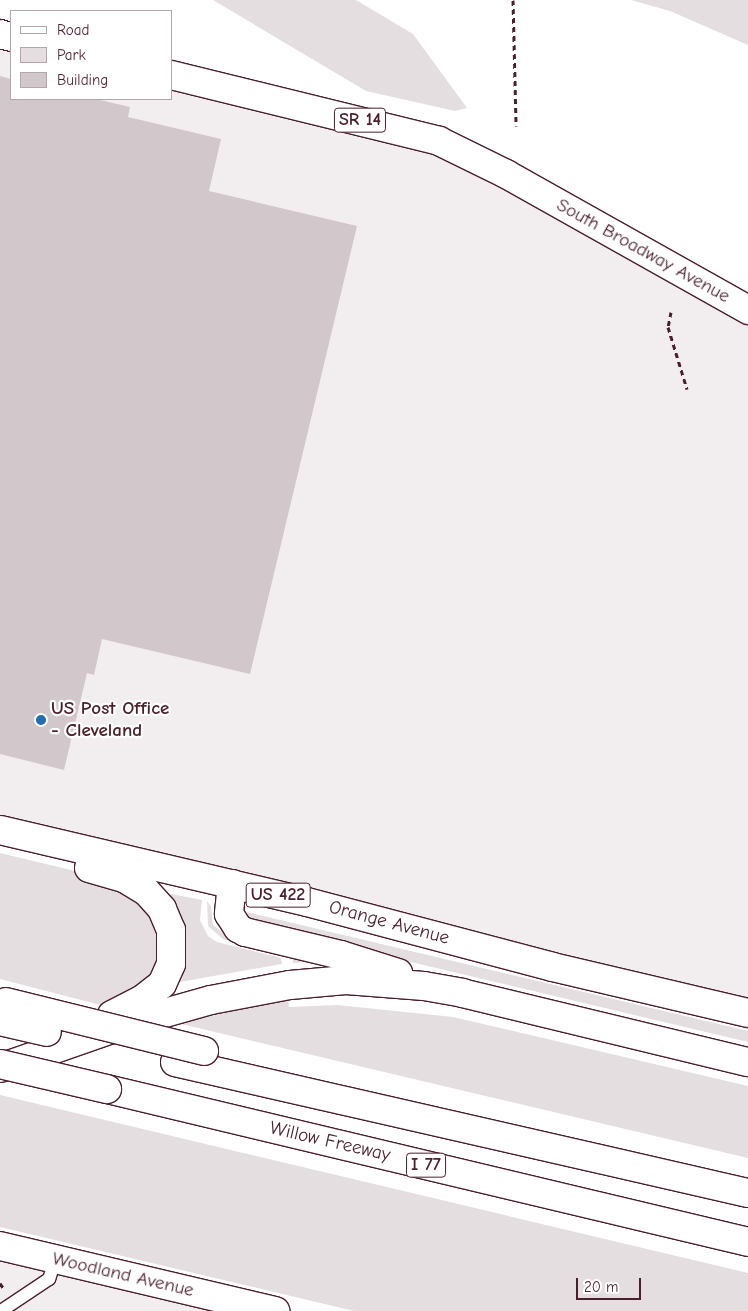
<!DOCTYPE html>
<style>
body{margin:0}
#map{position:relative;width:748px;height:1311px;overflow:hidden;background:#fff;font-family:"Comic Neue",sans-serif}
div>[style]{position:absolute}
.built>*{inset:0;background:#f2eeef}
.green>*{inset:0;background:#e5dee0}
.building>*{inset:0;background:#d2c7cb}
.path>*{height:3px;margin-top:-1.5px;transform-origin:0;background:repeating-linear-gradient(90deg,#4a1f2b 0 5px,transparent 0 9px)}
.roads{filter:drop-shadow(1px 0 #4a1f2b) drop-shadow(-1px 0 #4a1f2b) drop-shadow(0 1px #4a1f2b) drop-shadow(0 -1px #4a1f2b)}
.service>*{height:12px;margin:-6px;padding:0 6px;transform-origin:6px;border-radius:6px;background:#fff}
.tertiary>*{height:28px;margin:-14px;padding:0 14px;transform-origin:14px;border-radius:14px;background:#fff}
.primary>*{height:28px;margin:-14px;padding:0 14px;transform-origin:14px;border-radius:14px;background:#fff}
.motorway>*{height:28px;margin:-14px;padding:0 14px;transform-origin:14px;border-radius:14px;background:#fff}
.bridges{filter:drop-shadow(1px 0 #4a1f2b) drop-shadow(-1px 0 #4a1f2b) drop-shadow(0 1px #4a1f2b) drop-shadow(0 -1px #4a1f2b)}
.motorway-bridge>*{height:28px;margin:-14px;padding:0 14px;transform-origin:14px;border-radius:14px;background:#fff}
.dots>*{width:14px;height:14px;translate:-50% -50%;box-sizing:border-box;border:2px solid #fff;border-radius:50%}
span{translate:-50% -50%;white-space:nowrap;text-align:center;line-height:1.15;-webkit-text-stroke:4.5px #fff;paint-order:stroke}
.shield-label span{padding:1px 4px;background:#fff;border:1px solid;border-radius:4px;-webkit-text-stroke-width:0}
.shield-label{font-size:18px;color:#4a1f2b;font-weight:700}
.street-label{font-size:19px;color:#4a1f2b}
.poi-label{font-size:19px;color:#4a1f2b;font-weight:700}
.left{translate:0 -50%;text-align:left}
.legend{position:absolute;left:10px;top:10px;width:162px;height:90px;box-sizing:border-box;background:#fff;border:1px solid #b7a5aa;margin:0;padding:6px 9px;list-style:none;font-size:15px;color:#4a1f2b}
.legend li{display:flex;align-items:center;gap:10px;height:25px}
.legend b{width:25px;border:1px solid #b7a5aa}
.scale{position:absolute;left:576px;top:1278px;width:65px;height:22px;box-sizing:border-box;border:2px solid #4a1f2b;border-top:0;padding-left:6px;font-size:15px;line-height:18px;white-space:nowrap;color:#4a1f2b;-webkit-text-stroke:4px #fff;paint-order:stroke}
</style>
<div id="map">
<div class="built">
<i style="clip-path:polygon(0 34px,11px 37px,11px 99px,171px 99px,171px 75px,401px 130px,748px 310px,748px 1013px,0 830px)"></i>
<i style="clip-path:polygon(0 1246px,275px 1311px,0 1311px)"></i>
</div>
<div class="green">
<i style="clip-path:polygon(213px 0,356px 0,413px 34px,467px 108px,455px 111px,366px 91px)"></i>
<i style="clip-path:polygon(631px 0,748px 0,748px 45px,670px 11px)"></i>
<i style="clip-path:polygon(0 853px,71px 870px,114px 885px,136px 899px,152px 913px,159px 931px,161px 952px,144px 985px,108px 1007px,0 979px)"></i>
<i style="clip-path:polygon(172px 894px,202px 900px,200px 920px,208px 936px,217px 942px,281px 958px,282px 964px,180px 982px,180px 918px,169px 896px)"></i>
<i style="clip-path:polygon(207px 901px,211px 907px,213px 925px,225px 934px,308px 955px,306px 962px,293px 963px,292px 955px,223px 939px,208px 926px)"></i>
<i style="clip-path:polygon(247px 912px,748px 1031px,748px 1042px,259px 926px,248px 918px)"></i>
<i style="clip-path:polygon(288px 999px,289px 1007px,337px 1005px,453px 1017px,748px 1086px,748px 1158px,177px 1023px,206px 1014px)"></i>
<i style="clip-path:polygon(0 1095px,748px 1273px,748px 1311px,354px 1311px,0 1227px)"></i>
</div>
<div class="building">
<i style="clip-path:polygon(0 76px,11px 79px,11px 99px,96px 99px,130px 107px,128px 117px,221px 139px,209px 191px,357px 226px,250px 674px,102px 639px,94px 675px,87px 673px,64px 770px,0 754px)"></i>
</div>
<div class="path">
<i style="left:513px;top:0;width:126px;rotate:88.6deg"></i>
<i style="left:671px;top:312px;width:15px;rotate:101deg"></i>
<i style="left:668px;top:327px;width:65px;rotate:73deg"></i>
<i style="left:74px;top:727px;width:21px;rotate:11deg"></i>
<i style="left:0;top:1283px;width:7px;rotate:56deg"></i>
</div>
<div class="roads">
<div class="service">
<i style="left:1px;top:1311px;width:58px;rotate:-33.7deg"></i>
<i style="left:49px;top:1279px;width:21px;rotate:-71deg"></i>
</div>
<div class="tertiary">
<i style="left:0;top:1246px;width:283px;rotate:13.3deg"></i>
</div>
<div class="primary">
<i style="left:0;top:34px;width:11px;rotate:15deg"></i>
<i style="left:171px;top:75px;width:276px;rotate:13.8deg"></i>
<i style="left:439px;top:141px;width:75px;rotate:26.2deg"></i>
<i style="left:506px;top:174px;width:278px;rotate:29.3deg"></i>
<i style="left:0;top:830px;width:315px;rotate:13.2deg"></i>
<i style="left:307px;top:902px;width:254px;rotate:14.8deg"></i>
<i style="left:553px;top:967px;width:200px;rotate:13.3deg"></i>
<i style="left:89px;top:868px;width:36px;rotate:16deg"></i>
<i style="left:124px;top:878px;width:26px;rotate:31deg"></i>
<i style="left:146px;top:891px;width:24px;rotate:48deg"></i>
<i style="left:162px;top:909px;width:23px;rotate:67deg"></i>
<i style="left:171px;top:930px;width:34px;rotate:90deg"></i>
<i style="left:171px;top:964px;width:22px;rotate:114deg"></i>
<i style="left:162px;top:984px;width:24px;rotate:142deg"></i>
<i style="left:143px;top:999px;width:35px;rotate:153deg"></i>
<i style="left:232px;top:884px;width:30px;rotate:96deg"></i>
<i style="left:229px;top:914px;width:17px;rotate:57deg"></i>
<i style="left:238px;top:928px;width:8px;rotate:30deg"></i>
<i style="left:245px;top:932px;width:99px;rotate:13.5deg"></i>
<i style="left:341px;top:955px;width:60px;rotate:17.5deg"></i>
<i style="left:0;top:1068px;width:133px;rotate:-19.2deg"></i>
<i style="left:126px;top:1024px;width:88px;rotate:-15.8deg"></i>
<i style="left:211px;top:1000px;width:80px;rotate:-10.8deg"></i>
<i style="left:290px;top:985px;width:56px;rotate:-5.1deg"></i>
<i style="left:346px;top:980px;width:78px;rotate:4.4deg"></i>
<i style="left:424px;top:986px;width:39px;rotate:10deg"></i>
<i style="left:462px;top:993px;width:294px;rotate:13.6deg"></i>
</div>
<div class="motorway">
<i style="left:175px;top:1062px;width:588px;rotate:12.88deg"></i>
<i style="left:107px;top:1089px;width:659px;rotate:13.42deg"></i>
</div>
</div>
<div class="bridges">
<div class="motorway-bridge">
<i style="left:6px;top:1002px;width:204px;rotate:13.9deg"></i>
<i style="left:0;top:1021px;width:48px;rotate:13.2deg"></i>
<i style="left:0;top:1064px;width:110px;rotate:13.2deg"></i>
</div>
</div>
<div class="dots">
<i style="left:41px;top:720px;background:#1f6fb2"></i>
</div>
<div class="shield-label">
<span style="left:360px;top:120px">SR 14</span>
<span style="left:278px;top:895px">US 422</span>
<span style="left:426px;top:1165px">I 77</span>
</div>
<div class="street-label">
<span style="left:643px;top:251px;rotate:29deg">South Broadway Avenue</span>
<span style="left:389px;top:923px;rotate:15deg">Orange Avenue</span>
<span style="left:330px;top:1142px;rotate:13deg">Willow Freeway</span>
<span style="left:123px;top:1275px;rotate:13deg">Woodland Avenue</span>
</div>
<div class="poi-label">
<span class="left" style="left:51px;top:720px">US Post Office<br>- Cleveland</span>
</div>
<ul class="legend">
<li><b style="height:6px;background:#fff"></b>Road</li>
<li><b style="height:14px;background:#e5dee0"></b>Park</li>
<li><b style="height:14px;background:#d2c7cb"></b>Building</li>
</ul>
<div class="scale">20 m</div>
</div>
